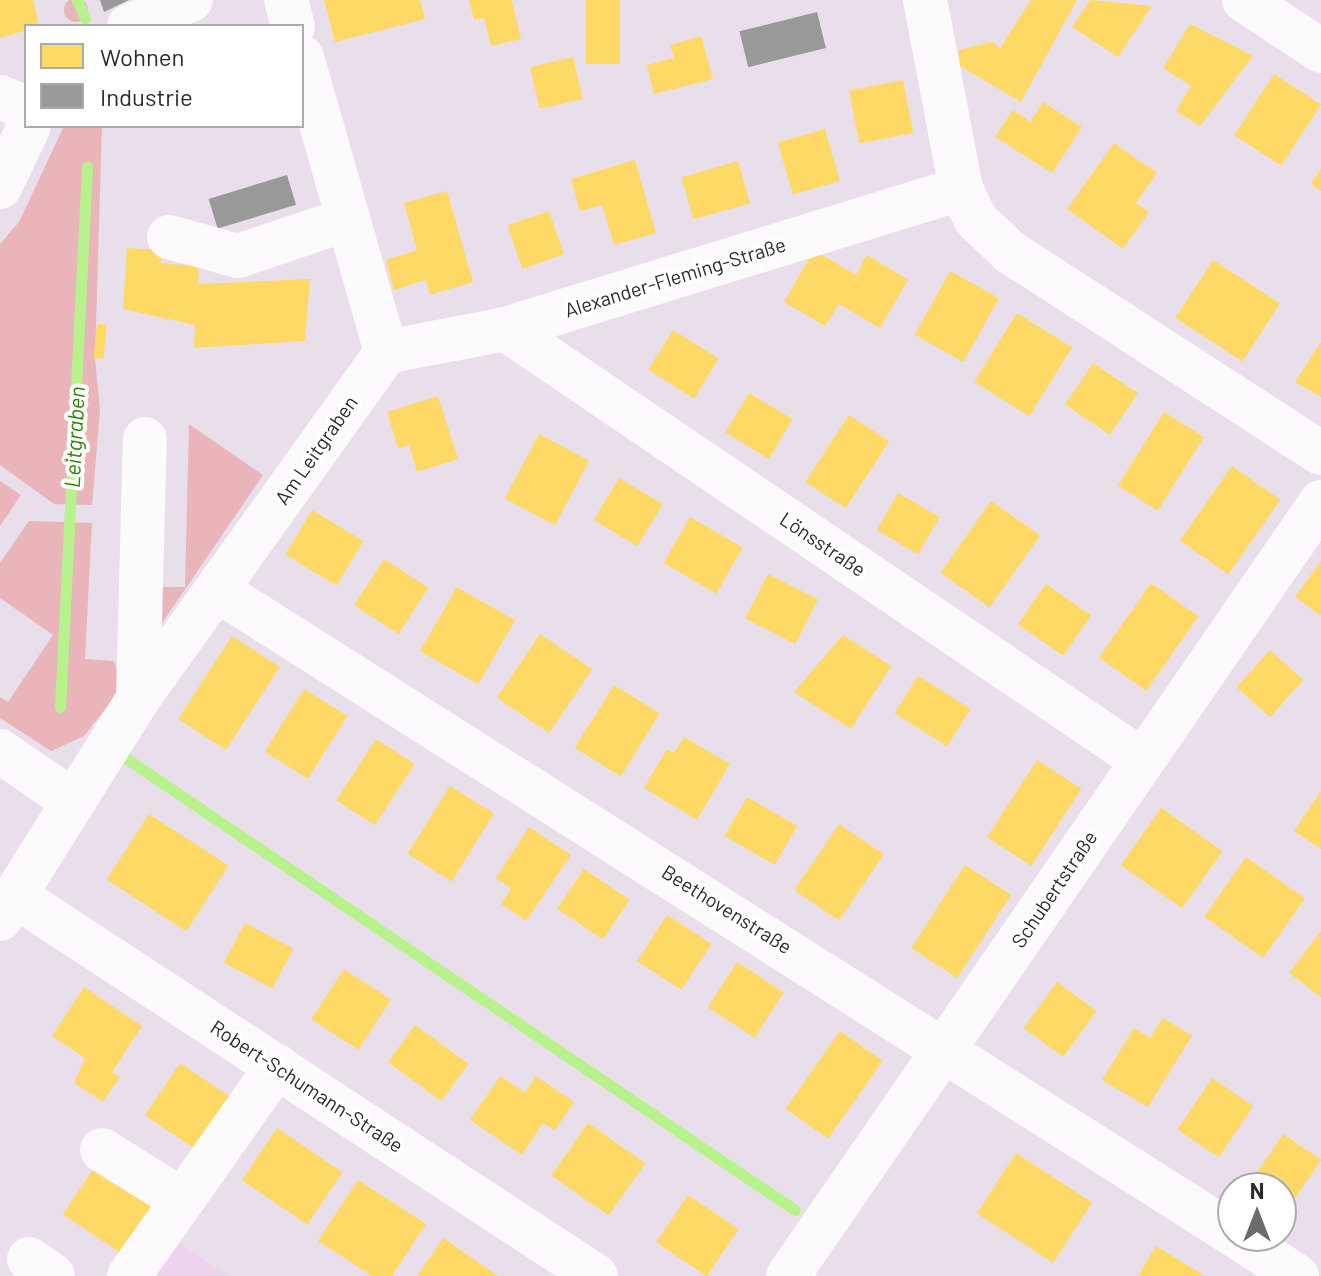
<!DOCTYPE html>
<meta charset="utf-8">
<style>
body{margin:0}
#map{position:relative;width:1321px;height:1276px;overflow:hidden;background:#e8dfea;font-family:Barlow,sans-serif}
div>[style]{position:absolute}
.education>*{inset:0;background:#edd3ee}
.green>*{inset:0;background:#e9b5bb}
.round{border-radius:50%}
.homes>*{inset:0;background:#ffd966;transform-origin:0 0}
.industry>*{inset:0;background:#999;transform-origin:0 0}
.stream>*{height:11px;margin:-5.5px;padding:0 5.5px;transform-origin:5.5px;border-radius:5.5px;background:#b8f28c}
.minor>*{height:44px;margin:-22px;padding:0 22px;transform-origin:22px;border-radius:22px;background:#fcfafc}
span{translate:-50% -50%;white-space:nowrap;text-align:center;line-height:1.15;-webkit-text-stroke:8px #fff;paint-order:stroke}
.street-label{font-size:20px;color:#2b2b2b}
.water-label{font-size:22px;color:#308305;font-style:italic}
.legend{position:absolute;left:24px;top:24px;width:280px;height:104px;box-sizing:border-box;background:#fff;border:2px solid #aaa;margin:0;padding:10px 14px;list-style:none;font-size:24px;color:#2b2b2b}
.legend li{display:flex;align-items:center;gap:16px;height:40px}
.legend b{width:40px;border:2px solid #aaa}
.north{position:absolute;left:1217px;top:1172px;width:80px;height:80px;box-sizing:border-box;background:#fff;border:2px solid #aaa;border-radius:50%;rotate:0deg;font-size:22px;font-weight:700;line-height:32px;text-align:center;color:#2b2b2b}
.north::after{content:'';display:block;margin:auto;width:28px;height:36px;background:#6d6a6e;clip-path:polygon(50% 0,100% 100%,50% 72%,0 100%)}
</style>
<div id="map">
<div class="education">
<i style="clip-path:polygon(170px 1237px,228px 1276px,142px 1276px)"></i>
</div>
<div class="green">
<i class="round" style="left:64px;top:-2px;width:24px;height:24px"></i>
<i style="clip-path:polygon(64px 126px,102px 126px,95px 358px,100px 410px,92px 505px,54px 504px,0 465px,0 244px,19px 222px)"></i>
<i style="clip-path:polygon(189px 424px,263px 475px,160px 626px,155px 587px,185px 587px)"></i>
<i style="clip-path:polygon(0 481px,21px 495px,0 526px)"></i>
<i style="clip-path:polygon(29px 521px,92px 523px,85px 659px,114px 661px,118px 675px,117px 694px,84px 736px,51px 751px,0 718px,0 697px,8px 702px,53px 635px,0 598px,0 563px)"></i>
</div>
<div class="homes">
<i style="clip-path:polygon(0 0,33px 0,39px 26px,0 38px)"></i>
<i style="clip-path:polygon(324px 0,420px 0,425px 19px,335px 42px)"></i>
<i style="clip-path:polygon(469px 0,512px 0,521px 39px,491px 46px,484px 18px,474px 20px)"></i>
<i style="left:586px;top:0;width:34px;height:64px"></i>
<i style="clip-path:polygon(1031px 0,1077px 0,1021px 102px,960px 66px,958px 50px,993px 42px,1000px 48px)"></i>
<i style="clip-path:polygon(1090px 0,1152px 6px,1118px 57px,1072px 27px)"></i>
<i style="clip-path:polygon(1190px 24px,1253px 56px,1200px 126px,1176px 111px,1191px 86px,1163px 68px)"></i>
<i style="clip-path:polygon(701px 36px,713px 79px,654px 94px,647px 65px,674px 58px,670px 45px)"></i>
<i style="left:573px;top:57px;width:43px;height:44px;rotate:77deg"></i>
<i style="left:1274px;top:74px;width:56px;height:73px;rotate:33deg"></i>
<i style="left:903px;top:80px;width:54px;height:55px;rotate:79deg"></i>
<i style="clip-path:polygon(1043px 102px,1082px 127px,1052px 173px,995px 137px,1013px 110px,1030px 122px)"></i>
<i style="left:825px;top:129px;width:54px;height:49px;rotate:74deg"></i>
<i style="clip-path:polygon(1114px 143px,1157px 173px,1136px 203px,1149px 212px,1123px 249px,1067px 209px)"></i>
<i style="clip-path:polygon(635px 160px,656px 233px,614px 245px,602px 205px,580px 211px,571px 179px)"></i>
<i style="left:738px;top:161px;width:44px;height:59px;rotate:74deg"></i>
<i style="clip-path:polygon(1321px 169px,1321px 191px,1311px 184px)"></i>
<i style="clip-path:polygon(447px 191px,473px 282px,430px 295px,426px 280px,394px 290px,386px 260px,417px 250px,404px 203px)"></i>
<i style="left:549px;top:211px;width:46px;height:44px;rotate:71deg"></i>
<i style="clip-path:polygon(127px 248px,162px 250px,161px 263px,199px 266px,198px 284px,310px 279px,305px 341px,194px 348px,195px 325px,123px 309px)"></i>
<i style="clip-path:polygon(814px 250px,856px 275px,867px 255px,908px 280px,880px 328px,839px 304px,825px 326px,784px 302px)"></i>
<i style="left:1213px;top:260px;width:80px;height:69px;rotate:33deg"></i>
<i style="left:950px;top:271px;width:56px;height:73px;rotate:29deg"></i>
<i style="left:1017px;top:313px;width:65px;height:81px;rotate:32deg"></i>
<i style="left:97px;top:324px;width:10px;height:34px;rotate:6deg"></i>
<i style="left:673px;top:330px;width:54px;height:47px;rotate:32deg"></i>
<i style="clip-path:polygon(1321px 342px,1321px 397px,1295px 382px)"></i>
<i style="left:1093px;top:363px;width:54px;height:50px;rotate:34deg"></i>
<i style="left:749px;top:393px;width:51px;height:46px;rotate:31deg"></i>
<i style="clip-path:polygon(438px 396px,458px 459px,417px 472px,409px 445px,398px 448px,387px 412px)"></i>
<i style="left:1164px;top:412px;width:47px;height:87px;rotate:32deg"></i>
<i style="left:849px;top:415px;width:48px;height:80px;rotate:33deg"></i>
<i style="left:539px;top:434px;width:57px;height:73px;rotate:28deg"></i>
<i style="left:1232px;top:466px;width:59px;height:91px;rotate:35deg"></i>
<i style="left:619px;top:478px;width:51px;height:49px;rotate:31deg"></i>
<i style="left:898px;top:493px;width:48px;height:43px;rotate:30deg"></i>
<i style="left:991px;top:501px;width:60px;height:88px;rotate:35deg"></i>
<i style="left:312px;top:510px;width:60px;height:52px;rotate:31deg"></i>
<i style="left:690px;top:517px;width:61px;height:53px;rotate:30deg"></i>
<i style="left:384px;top:559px;width:53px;height:55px;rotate:33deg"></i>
<i style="clip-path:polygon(1321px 561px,1321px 616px,1295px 597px)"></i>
<i style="left:768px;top:574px;width:56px;height:50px;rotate:27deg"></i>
<i style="left:1151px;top:583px;width:58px;height:91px;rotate:35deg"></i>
<i style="left:1046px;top:584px;width:55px;height:49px;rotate:35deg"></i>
<i style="left:457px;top:587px;width:67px;height:74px;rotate:30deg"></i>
<i style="left:540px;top:634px;width:63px;height:77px;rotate:34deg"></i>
<i style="clip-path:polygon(843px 635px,891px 666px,851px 729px,794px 692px)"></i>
<i style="left:232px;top:636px;width:57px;height:99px;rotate:33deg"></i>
<i style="left:1270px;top:650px;width:45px;height:50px;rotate:42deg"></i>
<i style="left:918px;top:676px;width:62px;height:44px;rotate:32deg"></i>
<i style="left:614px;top:685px;width:54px;height:74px;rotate:32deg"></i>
<i style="left:304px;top:689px;width:51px;height:74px;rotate:32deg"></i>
<i style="clip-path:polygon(684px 737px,730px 764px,697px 820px,644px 788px,667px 749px,674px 753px)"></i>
<i style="left:376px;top:739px;width:46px;height:73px;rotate:33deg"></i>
<i style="left:1037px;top:760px;width:53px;height:92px;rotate:33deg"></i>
<i style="left:450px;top:786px;width:52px;height:80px;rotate:32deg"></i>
<i style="clip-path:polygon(1321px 791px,1321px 849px,1294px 831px)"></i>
<i style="left:747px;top:797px;width:58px;height:45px;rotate:30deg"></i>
<i style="left:1161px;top:808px;width:75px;height:70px;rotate:35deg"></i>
<i style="left:149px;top:814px;width:95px;height:78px;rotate:33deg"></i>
<i style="left:839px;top:824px;width:54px;height:80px;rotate:34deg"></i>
<i style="clip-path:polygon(529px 827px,571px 855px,526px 921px,501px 904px,511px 889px,496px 878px)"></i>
<i style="left:1246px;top:857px;width:72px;height:73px;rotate:35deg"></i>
<i style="left:965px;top:865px;width:55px;height:99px;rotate:33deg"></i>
<i style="left:584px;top:869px;width:55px;height:48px;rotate:34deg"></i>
<i style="left:667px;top:915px;width:53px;height:55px;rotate:33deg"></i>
<i style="left:245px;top:923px;width:55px;height:45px;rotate:28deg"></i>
<i style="clip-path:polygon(1321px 931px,1321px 997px,1289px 973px)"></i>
<i style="left:737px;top:962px;width:56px;height:54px;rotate:33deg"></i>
<i style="left:344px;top:969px;width:56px;height:60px;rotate:33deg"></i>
<i style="left:1057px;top:982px;width:49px;height:57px;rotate:36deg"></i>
<i style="clip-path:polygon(84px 987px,142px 1026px,112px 1072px,120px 1077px,103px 1102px,74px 1083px,85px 1058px,52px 1036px)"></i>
<i style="clip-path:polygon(1163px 1018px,1192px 1036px,1148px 1107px,1102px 1080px,1134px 1028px,1150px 1038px)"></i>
<i style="left:415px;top:1025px;width:66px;height:46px;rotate:36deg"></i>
<i style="left:840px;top:1031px;width:52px;height:95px;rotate:35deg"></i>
<i style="left:180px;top:1063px;width:70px;height:63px;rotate:34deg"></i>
<i style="clip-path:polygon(500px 1076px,525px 1093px,536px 1076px,574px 1102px,555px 1130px,543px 1123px,522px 1155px,470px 1120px)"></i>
<i style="left:1212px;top:1078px;width:50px;height:62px;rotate:34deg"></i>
<i style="left:588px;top:1123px;width:70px;height:64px;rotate:35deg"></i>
<i style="left:277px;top:1128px;width:79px;height:63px;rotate:34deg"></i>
<i style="left:1283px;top:1134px;width:46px;height:51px;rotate:34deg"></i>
<i style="left:1016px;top:1153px;width:91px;height:72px;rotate:33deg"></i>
<i style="left:98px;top:1162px;width:73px;height:63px;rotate:34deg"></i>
<i style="clip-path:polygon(358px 1180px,426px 1224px,392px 1276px,372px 1276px,318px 1241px)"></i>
<i style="left:688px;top:1195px;width:61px;height:57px;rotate:34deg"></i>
<i style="clip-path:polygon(443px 1238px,498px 1276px,417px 1276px)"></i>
<i style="clip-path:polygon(1156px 1246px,1205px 1276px,1138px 1276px)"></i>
</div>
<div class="industry">
<i style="clip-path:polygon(100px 0,129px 0,104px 12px)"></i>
<i style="left:817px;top:12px;width:37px;height:80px;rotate:76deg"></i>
<i style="left:287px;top:175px;width:31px;height:82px;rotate:73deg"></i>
</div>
<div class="stream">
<i style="left:77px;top:0;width:20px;rotate:66deg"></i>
<i style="left:60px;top:707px;width:541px;rotate:-87.14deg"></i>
<i style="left:127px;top:759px;width:806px;rotate:34.03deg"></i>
</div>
<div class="minor">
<i style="left:286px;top:0;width:27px;rotate:75deg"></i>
<i style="left:925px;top:0;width:192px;rotate:79.2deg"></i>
<i style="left:961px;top:189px;width:34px;rotate:64deg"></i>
<i style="left:976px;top:220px;width:47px;rotate:43.3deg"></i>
<i style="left:1010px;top:252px;width:370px;rotate:32.9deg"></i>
<i style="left:1244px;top:0;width:92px;rotate:33.5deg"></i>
<i style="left:129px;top:26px;width:67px;rotate:-22.8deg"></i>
<i style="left:302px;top:57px;width:307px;rotate:74.1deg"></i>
<i style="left:0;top:97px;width:28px;rotate:23deg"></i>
<i style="left:0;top:187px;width:68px;rotate:-64.6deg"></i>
<i style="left:169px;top:237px;width:72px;rotate:15.4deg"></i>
<i style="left:238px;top:256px;width:116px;rotate:-18.6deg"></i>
<i style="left:505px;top:329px;width:767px;rotate:34.1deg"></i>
<i style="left:386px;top:352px;width:121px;rotate:-10.9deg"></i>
<i style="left:505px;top:329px;width:477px;rotate:-17.1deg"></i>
<i style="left:217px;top:590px;width:1203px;rotate:32.37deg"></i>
<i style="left:138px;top:699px;width:260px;rotate:-88.5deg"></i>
<i style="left:0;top:751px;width:86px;rotate:34.6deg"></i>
<i style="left:17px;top:897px;width:692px;rotate:33.21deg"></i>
<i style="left:0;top:919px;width:260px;rotate:-57.9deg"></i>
<i style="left:138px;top:699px;width:427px;rotate:-54.4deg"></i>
<i style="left:102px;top:1150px;width:94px;rotate:32deg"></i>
<i style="left:1236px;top:1236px;width:73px;rotate:33.3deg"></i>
<i style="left:29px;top:1259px;width:29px;rotate:35deg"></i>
<i style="left:129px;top:1276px;width:257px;rotate:-54.8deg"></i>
<i style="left:788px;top:1276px;width:940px;rotate:-55.45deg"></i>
</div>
<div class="street-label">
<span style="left:675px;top:277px;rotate:-17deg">Alexander-Fleming-Straße</span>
<span style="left:316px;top:450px;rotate:-55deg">Am Leitgraben</span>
<span style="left:823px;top:544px;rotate:34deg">Lönsstraße</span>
<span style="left:1054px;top:889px;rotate:-56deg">Schubertstraße</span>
<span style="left:727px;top:909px;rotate:32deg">Beethovenstraße</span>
<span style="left:307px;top:1086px;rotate:33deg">Robert-Schumann-Straße</span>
</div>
<div class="water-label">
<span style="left:74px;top:437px;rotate:-87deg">Leitgraben</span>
</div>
<ul class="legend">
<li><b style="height:22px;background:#ffd966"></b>Wohnen</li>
<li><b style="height:22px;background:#999"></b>Industrie</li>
</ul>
<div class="north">N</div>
</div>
